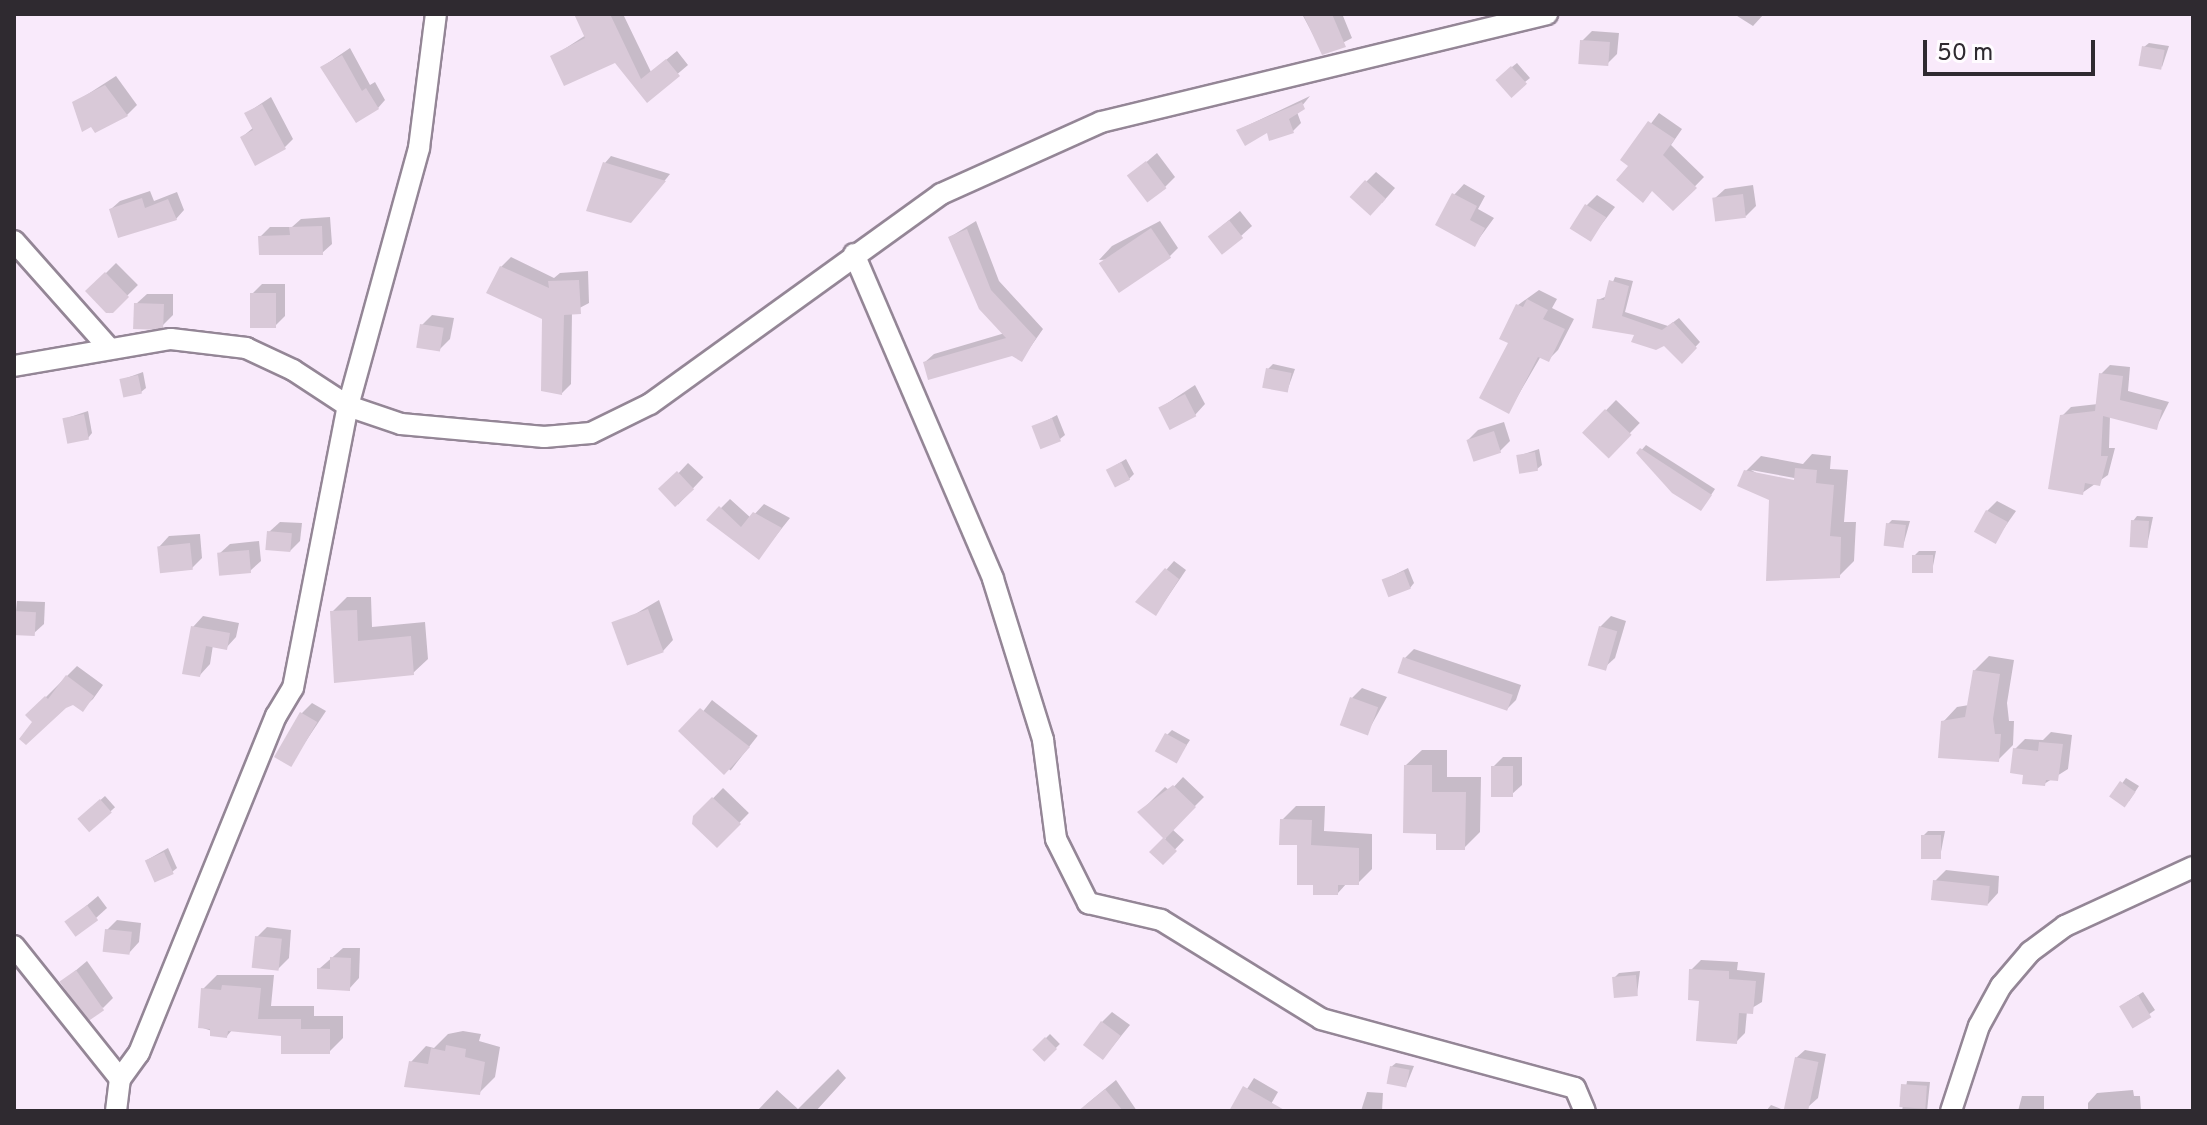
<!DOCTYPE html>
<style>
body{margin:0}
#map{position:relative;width:2207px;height:1125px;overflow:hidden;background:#f9eafb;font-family:Overpass,sans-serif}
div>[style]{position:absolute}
.shadow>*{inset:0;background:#0003;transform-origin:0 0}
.building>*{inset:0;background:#d9c9d8;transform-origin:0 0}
.roads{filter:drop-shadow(2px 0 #948696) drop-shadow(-2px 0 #948696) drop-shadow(0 2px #948696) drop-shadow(0 -2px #948696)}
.street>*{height:20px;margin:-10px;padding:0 10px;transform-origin:10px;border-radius:10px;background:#fff}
span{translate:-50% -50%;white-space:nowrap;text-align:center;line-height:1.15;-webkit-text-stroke:6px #fffcff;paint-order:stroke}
.frame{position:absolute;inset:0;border:16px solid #2f2a30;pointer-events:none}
.scale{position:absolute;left:1923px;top:40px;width:172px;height:36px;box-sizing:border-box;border:4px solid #2f2a30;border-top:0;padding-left:10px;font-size:24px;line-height:28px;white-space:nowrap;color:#2f2a30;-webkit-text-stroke:6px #fffcff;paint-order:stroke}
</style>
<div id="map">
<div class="shadow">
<i style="clip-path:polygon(576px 14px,623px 14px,651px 72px,677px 51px,688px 65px,647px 100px,616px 61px,552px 57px,586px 35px)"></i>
<i style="clip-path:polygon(1302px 14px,1359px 14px,1343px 16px,1352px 38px,1323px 53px)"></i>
<i style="clip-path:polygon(1734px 14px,1764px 14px,1753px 26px)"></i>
<i style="clip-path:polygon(1592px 31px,1619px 33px,1617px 54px,1607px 64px,1582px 41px)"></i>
<i style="clip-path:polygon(2149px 43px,2169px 46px,2162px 67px,2144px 47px)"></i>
<i style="clip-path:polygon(350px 48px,370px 85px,375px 82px,385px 100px,378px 108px,322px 67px)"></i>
<i style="clip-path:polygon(1517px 63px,1530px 78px,1525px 82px,1502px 75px)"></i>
<i style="clip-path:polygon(116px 76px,137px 105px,127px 115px,92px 125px,74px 103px)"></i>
<i style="clip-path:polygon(1310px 96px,1297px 112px,1301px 123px,1293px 131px,1238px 130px)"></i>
<i style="clip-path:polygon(271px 97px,293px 139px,284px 148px,242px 137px,254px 127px,247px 113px)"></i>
<i style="clip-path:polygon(1659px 113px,1682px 129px,1671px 145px,1704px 177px,1673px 209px,1653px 189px,1643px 201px,1631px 165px,1623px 160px)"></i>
<i style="clip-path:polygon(1157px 153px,1175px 177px,1165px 187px,1130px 176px)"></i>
<i style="clip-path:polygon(611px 156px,670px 174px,638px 214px,605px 163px)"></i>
<i style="clip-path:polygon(1376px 172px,1395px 188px,1382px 203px,1366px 182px)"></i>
<i style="clip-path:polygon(1464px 184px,1485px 196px,1478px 209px,1494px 218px,1475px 244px,1454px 195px)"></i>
<i style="clip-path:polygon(1753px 185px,1756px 206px,1746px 216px,1714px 199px,1725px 189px)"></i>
<i style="clip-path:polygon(150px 191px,154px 201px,177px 192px,184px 210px,176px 219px,111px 209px,120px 201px)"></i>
<i style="clip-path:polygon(1597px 195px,1615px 207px,1590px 239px,1587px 205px)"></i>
<i style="clip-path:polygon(1240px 211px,1252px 226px,1241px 236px,1210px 236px)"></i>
<i style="clip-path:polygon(330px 217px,332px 244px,322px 253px,260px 237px,270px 227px,292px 227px,301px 219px)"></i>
<i style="clip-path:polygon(976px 221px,999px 281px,1043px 329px,1022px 359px,1013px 354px,925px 362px,934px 354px,1005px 333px,950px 237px)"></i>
<i style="clip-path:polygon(1160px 221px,1178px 248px,1170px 256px,1099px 260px,1112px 246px)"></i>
<i style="clip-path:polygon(511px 257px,554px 278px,560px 273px,588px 271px,589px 303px,572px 312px,571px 384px,562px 393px,544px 318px,501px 267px)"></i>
<i style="left:116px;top:263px;width:31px;height:40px;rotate:45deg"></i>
<i style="clip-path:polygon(1615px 277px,1633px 281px,1625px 312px,1668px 326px,1679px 318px,1700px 342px,1682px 361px,1664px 343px,1637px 333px,1598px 300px,1607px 296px)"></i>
<i style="clip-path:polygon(262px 284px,285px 284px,285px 316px,275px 326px,252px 294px)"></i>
<i style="clip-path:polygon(1539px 290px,1557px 299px,1552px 308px,1574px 319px,1558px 350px,1548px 360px,1541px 356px,1509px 411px,1518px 305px)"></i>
<i style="clip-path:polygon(147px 294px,173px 294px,173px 315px,163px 325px,136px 304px)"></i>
<i style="clip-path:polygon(432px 315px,454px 318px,450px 339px,440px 349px,422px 325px)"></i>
<i style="clip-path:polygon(1273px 364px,1295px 369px,1287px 391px,1268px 369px)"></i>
<i style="clip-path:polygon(2110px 365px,2130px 367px,2128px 391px,2169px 402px,2156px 428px,2110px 416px,2109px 448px,2115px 448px,2108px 475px,2082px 493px,2062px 416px,2071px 407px,2098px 404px,2101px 374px)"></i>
<i style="clip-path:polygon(143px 372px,146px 388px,141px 392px,121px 380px)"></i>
<i style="clip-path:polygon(1195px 385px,1205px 404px,1195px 415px,1160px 408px)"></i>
<i style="left:1616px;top:400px;width:33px;height:45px;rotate:44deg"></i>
<i style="clip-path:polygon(88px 411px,92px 433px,88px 438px,64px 419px)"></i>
<i style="clip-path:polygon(1057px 415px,1065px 435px,1060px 439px,1035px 427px)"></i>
<i style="clip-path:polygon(1504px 422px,1510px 441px,1500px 451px,1468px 440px,1478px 430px)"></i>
<i style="clip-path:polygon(1646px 445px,1715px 489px,1705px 504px,1639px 453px)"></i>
<i style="clip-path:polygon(1539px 449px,1542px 465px,1537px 469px,1518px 456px)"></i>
<i style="clip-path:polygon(evenodd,1812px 454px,1831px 456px,1830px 469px,1848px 470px,1844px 522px,1856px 522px,1854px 561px,1839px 576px,1746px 471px,1761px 456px,1803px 464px,1812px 454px,1751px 470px,1805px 480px,1804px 484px,1760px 475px,1751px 470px)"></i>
<i style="clip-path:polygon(1126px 459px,1134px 474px,1129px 479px,1108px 470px)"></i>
<i style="left:688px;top:463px;width:21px;height:37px;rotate:43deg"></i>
<i style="clip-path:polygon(730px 499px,751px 518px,764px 504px,790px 518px,759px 557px,709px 520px)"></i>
<i style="clip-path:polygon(1997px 501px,2016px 511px,1995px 541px,1987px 511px)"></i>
<i style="clip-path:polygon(2137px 516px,2153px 517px,2147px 546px,2133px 521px)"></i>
<i style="clip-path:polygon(1892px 520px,1910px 521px,1903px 546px,1888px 524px)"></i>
<i style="clip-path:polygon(280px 522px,302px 523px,300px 541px,290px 551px,269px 532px)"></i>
<i style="clip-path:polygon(200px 534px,202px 558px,192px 568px,159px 547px,169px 536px)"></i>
<i style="clip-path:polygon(259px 541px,261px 561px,250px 571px,219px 554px,230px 544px)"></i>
<i style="clip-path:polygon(1919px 551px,1936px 551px,1932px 571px,1914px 556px)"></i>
<i style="clip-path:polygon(1174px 561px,1186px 570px,1156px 614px,1138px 602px)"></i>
<i style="clip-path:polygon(1408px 568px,1414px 583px,1410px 588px,1384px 580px)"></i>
<i style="clip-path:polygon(347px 597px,371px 597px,372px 627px,425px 622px,428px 659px,413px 673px,336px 680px,332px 612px)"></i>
<i style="clip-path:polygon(659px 600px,673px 640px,663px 651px,615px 626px)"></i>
<i style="clip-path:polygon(17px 601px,45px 602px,44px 624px,33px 634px,14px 633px)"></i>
<i style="clip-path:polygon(203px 616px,239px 623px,236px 637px,226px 648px,213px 645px,210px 664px,200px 675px,193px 627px)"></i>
<i style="clip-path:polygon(1611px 616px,1626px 621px,1615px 658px,1604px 668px,1600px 627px)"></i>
<i style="clip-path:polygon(1414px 649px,1521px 685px,1516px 700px,1507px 709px,1405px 658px)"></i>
<i style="clip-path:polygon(1989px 656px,2014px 660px,2007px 703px,2009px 721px,2014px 721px,2013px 745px,1998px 760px,1943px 722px,1957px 707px,1969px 705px,1974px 671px)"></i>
<i style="clip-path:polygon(77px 666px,103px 685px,93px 699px,82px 709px,73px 702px,34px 722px,28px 715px)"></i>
<i style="clip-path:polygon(1362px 688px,1387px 697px,1367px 733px,1352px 698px)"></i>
<i style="left:712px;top:700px;width:58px;height:44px;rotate:38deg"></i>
<i style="clip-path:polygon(312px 703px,326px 711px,290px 765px,302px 713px)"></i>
<i style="clip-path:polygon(1172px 730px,1190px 740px,1176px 761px,1167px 735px)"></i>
<i style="clip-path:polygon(2051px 732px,2072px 735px,2068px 769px,2044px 784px,2015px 749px,2025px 739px,2043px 740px)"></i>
<i style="clip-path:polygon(1422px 750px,1447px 750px,1447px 777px,1481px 777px,1480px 832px,1464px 848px,1438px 832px,1406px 765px)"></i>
<i style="clip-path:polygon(1503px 757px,1522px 757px,1522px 785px,1511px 795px,1493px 767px)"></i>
<i style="clip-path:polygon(1183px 777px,1204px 797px,1172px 829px,1184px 840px,1163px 862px,1152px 852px,1166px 838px,1140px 812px,1165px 787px,1170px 791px)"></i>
<i style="clip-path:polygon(2126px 778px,2139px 786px,2129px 801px,2112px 797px)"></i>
<i style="left:723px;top:788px;width:36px;height:40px;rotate:44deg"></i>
<i style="left:105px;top:796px;width:15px;height:33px;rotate:48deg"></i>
<i style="clip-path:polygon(1296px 806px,1325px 806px,1324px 831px,1372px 834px,1372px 869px,1358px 883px,1347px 883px,1338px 893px,1315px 883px,1299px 843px,1282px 820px)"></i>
<i style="clip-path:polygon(1928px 831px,1945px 831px,1940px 857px,1923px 836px)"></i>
<i style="clip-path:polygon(168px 848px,177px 868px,172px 872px,147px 860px)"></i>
<i style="clip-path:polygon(1946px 870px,1999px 876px,1998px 893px,1988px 904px,1935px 881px)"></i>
<i style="clip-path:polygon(98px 896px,107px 908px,96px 918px,67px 922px)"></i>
<i style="clip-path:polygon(117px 920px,141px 923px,139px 942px,129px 953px,107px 930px)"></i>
<i style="clip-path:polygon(267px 927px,291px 930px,289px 958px,278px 969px,257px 937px)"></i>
<i style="clip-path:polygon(343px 948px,360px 948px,359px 978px,349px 989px,319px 969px)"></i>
<i style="clip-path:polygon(1701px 960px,1738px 962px,1737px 970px,1765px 973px,1762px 1002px,1747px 1011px,1745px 1033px,1736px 1042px,1701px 999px,1691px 970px)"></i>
<i style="clip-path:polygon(87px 961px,113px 998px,103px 1008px,62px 982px)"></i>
<i style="clip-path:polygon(1640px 971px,1637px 994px,1614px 978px,1619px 973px)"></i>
<i style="clip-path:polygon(217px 975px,274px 975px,271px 1006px,314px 1006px,314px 1016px,343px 1016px,343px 1038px,329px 1052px,283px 1034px,233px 1029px,227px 1036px,200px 1027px,203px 989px)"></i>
<i style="clip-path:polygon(2143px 992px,2155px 1010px,2134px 1025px,2127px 1002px)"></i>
<i style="clip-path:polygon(1112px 1012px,1130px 1025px,1104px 1057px,1102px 1022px)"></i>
<i style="clip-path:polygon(463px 1031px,481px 1034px,479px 1041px,500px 1047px,495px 1077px,479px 1093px,411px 1062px,426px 1046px,434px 1048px,448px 1034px)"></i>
<i style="left:1050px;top:1034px;width:14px;height:22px;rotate:45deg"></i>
<i style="clip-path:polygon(1805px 1050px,1826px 1054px,1818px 1098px,1809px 1106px,1796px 1058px)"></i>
<i style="clip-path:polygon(1396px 1063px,1414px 1066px,1406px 1086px,1391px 1067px)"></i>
<i style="clip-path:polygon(838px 1069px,846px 1078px,816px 1111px,757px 1111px,777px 1090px,798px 1109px)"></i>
<i style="clip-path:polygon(1254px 1078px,1278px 1092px,1267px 1111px,1233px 1111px)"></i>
<i style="clip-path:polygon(1116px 1080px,1137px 1111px,1080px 1111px,1088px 1103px)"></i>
<i style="clip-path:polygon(1907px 1081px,1930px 1082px,1927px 1111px,1902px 1111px)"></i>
<i style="clip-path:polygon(2133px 1090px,2134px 1096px,2140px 1096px,2141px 1111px,2088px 1111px,2088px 1103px,2097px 1093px)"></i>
<i style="clip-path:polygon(1367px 1092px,1383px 1093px,1382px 1111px,1361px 1111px)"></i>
<i style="clip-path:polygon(2022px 1096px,2044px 1096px,2044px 1111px,2018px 1111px)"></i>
<i style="clip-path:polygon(1771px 1105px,1786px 1111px,1766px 1111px)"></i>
</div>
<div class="building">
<i style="clip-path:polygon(574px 14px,610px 14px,641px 79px,666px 59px,680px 76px,647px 103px,615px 63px,564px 86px,550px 56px,585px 38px)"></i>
<i style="clip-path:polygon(1303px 14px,1332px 14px,1346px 47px,1322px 55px)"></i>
<i style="left:1580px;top:40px;width:30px;height:24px;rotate:4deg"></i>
<i style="left:2142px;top:46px;width:23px;height:20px;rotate:10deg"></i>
<i style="clip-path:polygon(342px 55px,362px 91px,366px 88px,379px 109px,356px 123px,320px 67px)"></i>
<i style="left:1511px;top:66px;width:24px;height:21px;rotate:48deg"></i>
<i style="clip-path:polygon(105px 85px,128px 116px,95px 133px,91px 127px,82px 132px,72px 102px)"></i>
<i style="clip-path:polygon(1302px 102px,1305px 109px,1289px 119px,1294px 133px,1269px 141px,1267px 133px,1245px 146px,1236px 130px)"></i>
<i style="clip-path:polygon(262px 104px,286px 149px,255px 166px,240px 137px,253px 130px,244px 113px)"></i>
<i style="clip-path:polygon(1648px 121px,1675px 139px,1663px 155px,1697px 188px,1673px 211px,1652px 191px,1643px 203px,1616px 180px,1628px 166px,1620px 160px)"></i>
<i style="left:1146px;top:161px;width:34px;height:24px;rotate:53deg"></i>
<i style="clip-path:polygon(603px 162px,666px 181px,631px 223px,586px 211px)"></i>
<i style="left:1365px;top:180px;width:28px;height:23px;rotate:42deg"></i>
<i style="clip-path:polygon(1452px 193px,1477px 206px,1470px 220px,1485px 228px,1475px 247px,1435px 225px)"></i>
<i style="left:1743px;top:194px;width:24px;height:31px;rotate:83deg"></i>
<i style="clip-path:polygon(142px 198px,145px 208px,168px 199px,177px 220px,118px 238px,109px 209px)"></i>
<i style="left:1585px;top:204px;width:25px;height:29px;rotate:32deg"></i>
<i style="left:1229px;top:220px;width:23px;height:27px;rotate:52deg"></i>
<i style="clip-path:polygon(322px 226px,323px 255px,259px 255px,258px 236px,290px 235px,289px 227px)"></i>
<i style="left:1151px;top:228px;width:36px;height:63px;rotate:56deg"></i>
<i style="clip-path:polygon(967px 229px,991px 290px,1036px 338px,1022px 362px,1012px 356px,928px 380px,923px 362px,1006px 338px,979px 309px,948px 237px)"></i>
<i style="clip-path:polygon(500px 266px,549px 288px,548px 281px,579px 280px,581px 314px,564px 315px,562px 395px,541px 391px,542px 319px,486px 293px)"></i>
<i style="clip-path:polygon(105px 272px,129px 297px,113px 313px,106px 313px,85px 291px)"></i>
<i style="clip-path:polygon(1609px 280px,1629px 286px,1622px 316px,1662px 330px,1673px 322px,1697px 348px,1682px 364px,1664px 346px,1656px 350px,1631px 342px,1634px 335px,1592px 328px,1597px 299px,1604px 300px)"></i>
<i style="left:250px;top:293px;width:26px;height:35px"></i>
<i style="clip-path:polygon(1527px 299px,1548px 310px,1543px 319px,1565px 329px,1549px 362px,1538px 357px,1509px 414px,1479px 398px,1508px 343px,1499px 339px,1516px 304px,1523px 307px)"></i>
<i style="left:134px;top:303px;width:30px;height:26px;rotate:2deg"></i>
<i style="left:420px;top:324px;width:24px;height:24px;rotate:9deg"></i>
<i style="left:1266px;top:368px;width:26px;height:20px;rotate:11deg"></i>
<i style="clip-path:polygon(2099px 373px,2123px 376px,2120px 400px,2162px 410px,2157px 430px,2103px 416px,2101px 456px,2108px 456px,2100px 486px,2085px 483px,2083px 495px,2048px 489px,2060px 415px,2095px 411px)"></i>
<i style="left:138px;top:375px;width:19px;height:19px;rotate:78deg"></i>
<i style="left:1185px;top:394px;width:25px;height:30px;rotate:63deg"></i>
<i style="left:1605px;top:409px;width:37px;height:33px;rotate:44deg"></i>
<i style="left:84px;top:414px;width:26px;height:22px;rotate:79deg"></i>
<i style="left:1052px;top:418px;width:25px;height:22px;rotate:69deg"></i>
<i style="left:1494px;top:431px;width:23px;height:29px;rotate:72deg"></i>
<i style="clip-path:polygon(1640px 448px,1712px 495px,1701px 511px,1672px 493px,1636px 453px)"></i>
<i style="left:1535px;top:452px;width:19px;height:19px;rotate:81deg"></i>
<i style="left:1121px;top:462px;width:20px;height:17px;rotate:63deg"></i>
<i style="clip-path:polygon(1795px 468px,1817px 470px,1816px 483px,1834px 485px,1830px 536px,1841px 537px,1840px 578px,1766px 581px,1769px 500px,1737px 486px,1744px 470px,1794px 480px)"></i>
<i style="left:677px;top:471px;width:25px;height:26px;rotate:47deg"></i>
<i style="clip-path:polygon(719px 506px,741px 527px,753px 512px,782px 528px,759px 560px,706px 520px)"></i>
<i style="left:1986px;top:510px;width:25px;height:25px;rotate:29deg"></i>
<i style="left:2131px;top:520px;width:18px;height:27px;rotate:3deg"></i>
<i style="left:1886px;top:523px;width:20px;height:23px;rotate:6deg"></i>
<i style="left:267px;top:531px;width:25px;height:19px;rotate:5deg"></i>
<i style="left:190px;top:543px;width:27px;height:33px;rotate:84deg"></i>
<i style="left:249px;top:550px;width:23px;height:32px;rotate:85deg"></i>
<i style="left:1912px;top:555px;width:21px;height:18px"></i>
<i style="clip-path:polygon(1165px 568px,1179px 579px,1156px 616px,1135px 602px)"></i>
<i style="left:1404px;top:571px;width:19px;height:24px;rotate:69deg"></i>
<i style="left:648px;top:609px;width:46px;height:39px;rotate:70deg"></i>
<i style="clip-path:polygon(357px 610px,358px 641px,411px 636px,414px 675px,334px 683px,330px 611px)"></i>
<i style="left:14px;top:611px;width:22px;height:24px;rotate:3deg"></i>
<i style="clip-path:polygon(191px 626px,230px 633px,227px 650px,206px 646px,200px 677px,182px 674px)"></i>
<i style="left:1599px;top:626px;width:19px;height:41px;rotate:16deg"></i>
<i style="left:1403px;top:657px;width:116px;height:17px;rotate:19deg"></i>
<i style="clip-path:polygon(1973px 670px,2000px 674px,1993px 719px,1995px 734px,2001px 734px,1999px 762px,1938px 758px,1941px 721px,1965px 717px)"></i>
<i style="clip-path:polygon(66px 675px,94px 696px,83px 712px,73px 705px,66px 708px,26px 745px,19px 739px,32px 722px,25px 715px,45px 696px,48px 699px)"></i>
<i style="left:1350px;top:697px;width:30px;height:30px;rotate:20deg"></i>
<i style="clip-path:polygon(700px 708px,750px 747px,724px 775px,678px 731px)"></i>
<i style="left:300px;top:712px;width:20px;height:52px;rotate:30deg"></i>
<i style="left:1165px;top:733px;width:25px;height:21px;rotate:29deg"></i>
<i style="clip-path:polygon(2039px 742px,2063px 744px,2058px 781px,2046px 780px,2045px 786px,2022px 784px,2023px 775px,2010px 773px,2013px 748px,2038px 751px)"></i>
<i style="clip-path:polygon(1404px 765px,1432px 765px,1432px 792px,1466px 792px,1465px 850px,1436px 850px,1436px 834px,1403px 833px)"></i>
<i style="left:1491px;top:766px;width:22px;height:31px"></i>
<i style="left:2120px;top:781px;width:19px;height:19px;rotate:35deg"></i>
<i style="clip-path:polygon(1173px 785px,1196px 807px,1165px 839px,1177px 851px,1163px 865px,1149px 852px,1163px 838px,1137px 812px)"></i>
<i style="clip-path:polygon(712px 797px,741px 824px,717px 848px,692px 824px,693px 816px)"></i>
<i style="left:100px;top:799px;width:18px;height:30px;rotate:49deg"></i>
<i style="clip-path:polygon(1280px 819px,1312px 820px,1311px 845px,1359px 848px,1359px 885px,1338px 885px,1338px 895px,1313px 895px,1313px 885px,1297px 885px,1297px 845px,1279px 845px)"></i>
<i style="left:1921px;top:835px;width:20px;height:24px"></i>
<i style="left:164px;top:852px;width:24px;height:21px;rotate:66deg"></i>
<i style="left:1933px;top:880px;width:57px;height:20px;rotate:6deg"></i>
<i style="left:87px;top:905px;width:19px;height:28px;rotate:54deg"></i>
<i style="left:105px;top:929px;width:27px;height:23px;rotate:6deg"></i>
<i style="left:255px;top:936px;width:27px;height:32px;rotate:6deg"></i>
<i style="clip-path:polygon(330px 957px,351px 958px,350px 991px,317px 989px,317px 968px,330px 969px)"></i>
<i style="clip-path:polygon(1689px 969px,1729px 971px,1729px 979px,1756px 981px,1753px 1014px,1739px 1013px,1737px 1044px,1696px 1041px,1699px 1001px,1688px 1000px)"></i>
<i style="left:76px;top:970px;width:49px;height:20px;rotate:55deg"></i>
<i style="left:1636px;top:975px;width:21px;height:24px;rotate:85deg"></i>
<i style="clip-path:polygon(222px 985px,261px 988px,258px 1019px,301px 1019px,301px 1029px,330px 1029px,330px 1054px,281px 1054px,281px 1036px,228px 1031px,227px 1038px,210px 1036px,210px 1029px,198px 1028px,201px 988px,221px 990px)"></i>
<i style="left:2138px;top:995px;width:26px;height:22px;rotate:59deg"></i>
<i style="left:1101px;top:1021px;width:25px;height:30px;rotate:37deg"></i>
<i style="left:1045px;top:1037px;width:17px;height:18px;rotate:45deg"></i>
<i style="clip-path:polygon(446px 1045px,466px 1049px,465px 1057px,485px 1062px,480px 1095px,404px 1087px,409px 1061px,428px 1064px,431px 1048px,445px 1051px)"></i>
<i style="left:1795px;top:1057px;width:24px;height:55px;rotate:12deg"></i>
<i style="left:1390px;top:1066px;width:20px;height:18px;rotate:11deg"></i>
<i style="left:1901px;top:1084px;width:26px;height:23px;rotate:4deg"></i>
<i style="clip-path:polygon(1243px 1086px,1286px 1111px,1229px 1111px)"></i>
<i style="clip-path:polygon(1105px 1089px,1123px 1111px,1078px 1111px)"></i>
</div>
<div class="roads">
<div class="street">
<i style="left:14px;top:241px;width:144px;rotate:48.4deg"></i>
<i style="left:854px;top:254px;width:353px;rotate:66.8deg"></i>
<i style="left:993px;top:579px;width:169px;rotate:72.7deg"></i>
<i style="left:1043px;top:740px;width:100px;rotate:82.5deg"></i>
<i style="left:1056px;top:839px;width:72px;rotate:63.4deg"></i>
<i style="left:1088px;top:903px;width:75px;rotate:13.1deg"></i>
<i style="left:1161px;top:920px;width:188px;rotate:31.7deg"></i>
<i style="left:1321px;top:1019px;width:263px;rotate:15.2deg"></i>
<i style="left:1575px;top:1088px;width:25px;rotate:67deg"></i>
<i style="left:14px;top:366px;width:159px;rotate:-9.8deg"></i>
<i style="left:171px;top:339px;width:76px;rotate:6.8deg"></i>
<i style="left:246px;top:348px;width:52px;rotate:25.1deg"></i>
<i style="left:293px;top:370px;width:66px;rotate:33.2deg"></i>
<i style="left:348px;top:406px;width:56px;rotate:18.8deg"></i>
<i style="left:401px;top:424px;width:144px;rotate:5.2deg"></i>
<i style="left:544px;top:437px;width:47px;rotate:-4.9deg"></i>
<i style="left:591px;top:433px;width:66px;rotate:-26.2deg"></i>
<i style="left:650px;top:404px;width:359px;rotate:-35.8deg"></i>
<i style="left:941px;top:194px;width:175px;rotate:-24.2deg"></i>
<i style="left:1101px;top:122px;width:459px;rotate:-13.6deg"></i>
<i style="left:14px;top:946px;width:170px;rotate:51.4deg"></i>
<i style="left:116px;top:1111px;width:32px;rotate:-83deg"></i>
<i style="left:120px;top:1079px;width:32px;rotate:-54deg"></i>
<i style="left:139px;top:1053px;width:364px;rotate:-67.9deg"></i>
<i style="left:276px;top:716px;width:33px;rotate:-59deg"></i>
<i style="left:293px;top:688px;width:287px;rotate:-79deg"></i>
<i style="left:348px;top:406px;width:268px;rotate:-74.6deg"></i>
<i style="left:419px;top:148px;width:135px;rotate:-82.8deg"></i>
<i style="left:1951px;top:1111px;width:89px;rotate:-71.8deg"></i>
<i style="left:1979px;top:1026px;width:46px;rotate:-61.2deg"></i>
<i style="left:2001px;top:986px;width:45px;rotate:-49.5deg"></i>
<i style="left:2030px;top:952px;width:44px;rotate:-36.6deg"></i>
<i style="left:2065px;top:926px;width:141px;rotate:-24.7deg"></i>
</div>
</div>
<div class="frame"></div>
<div class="scale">50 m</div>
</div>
